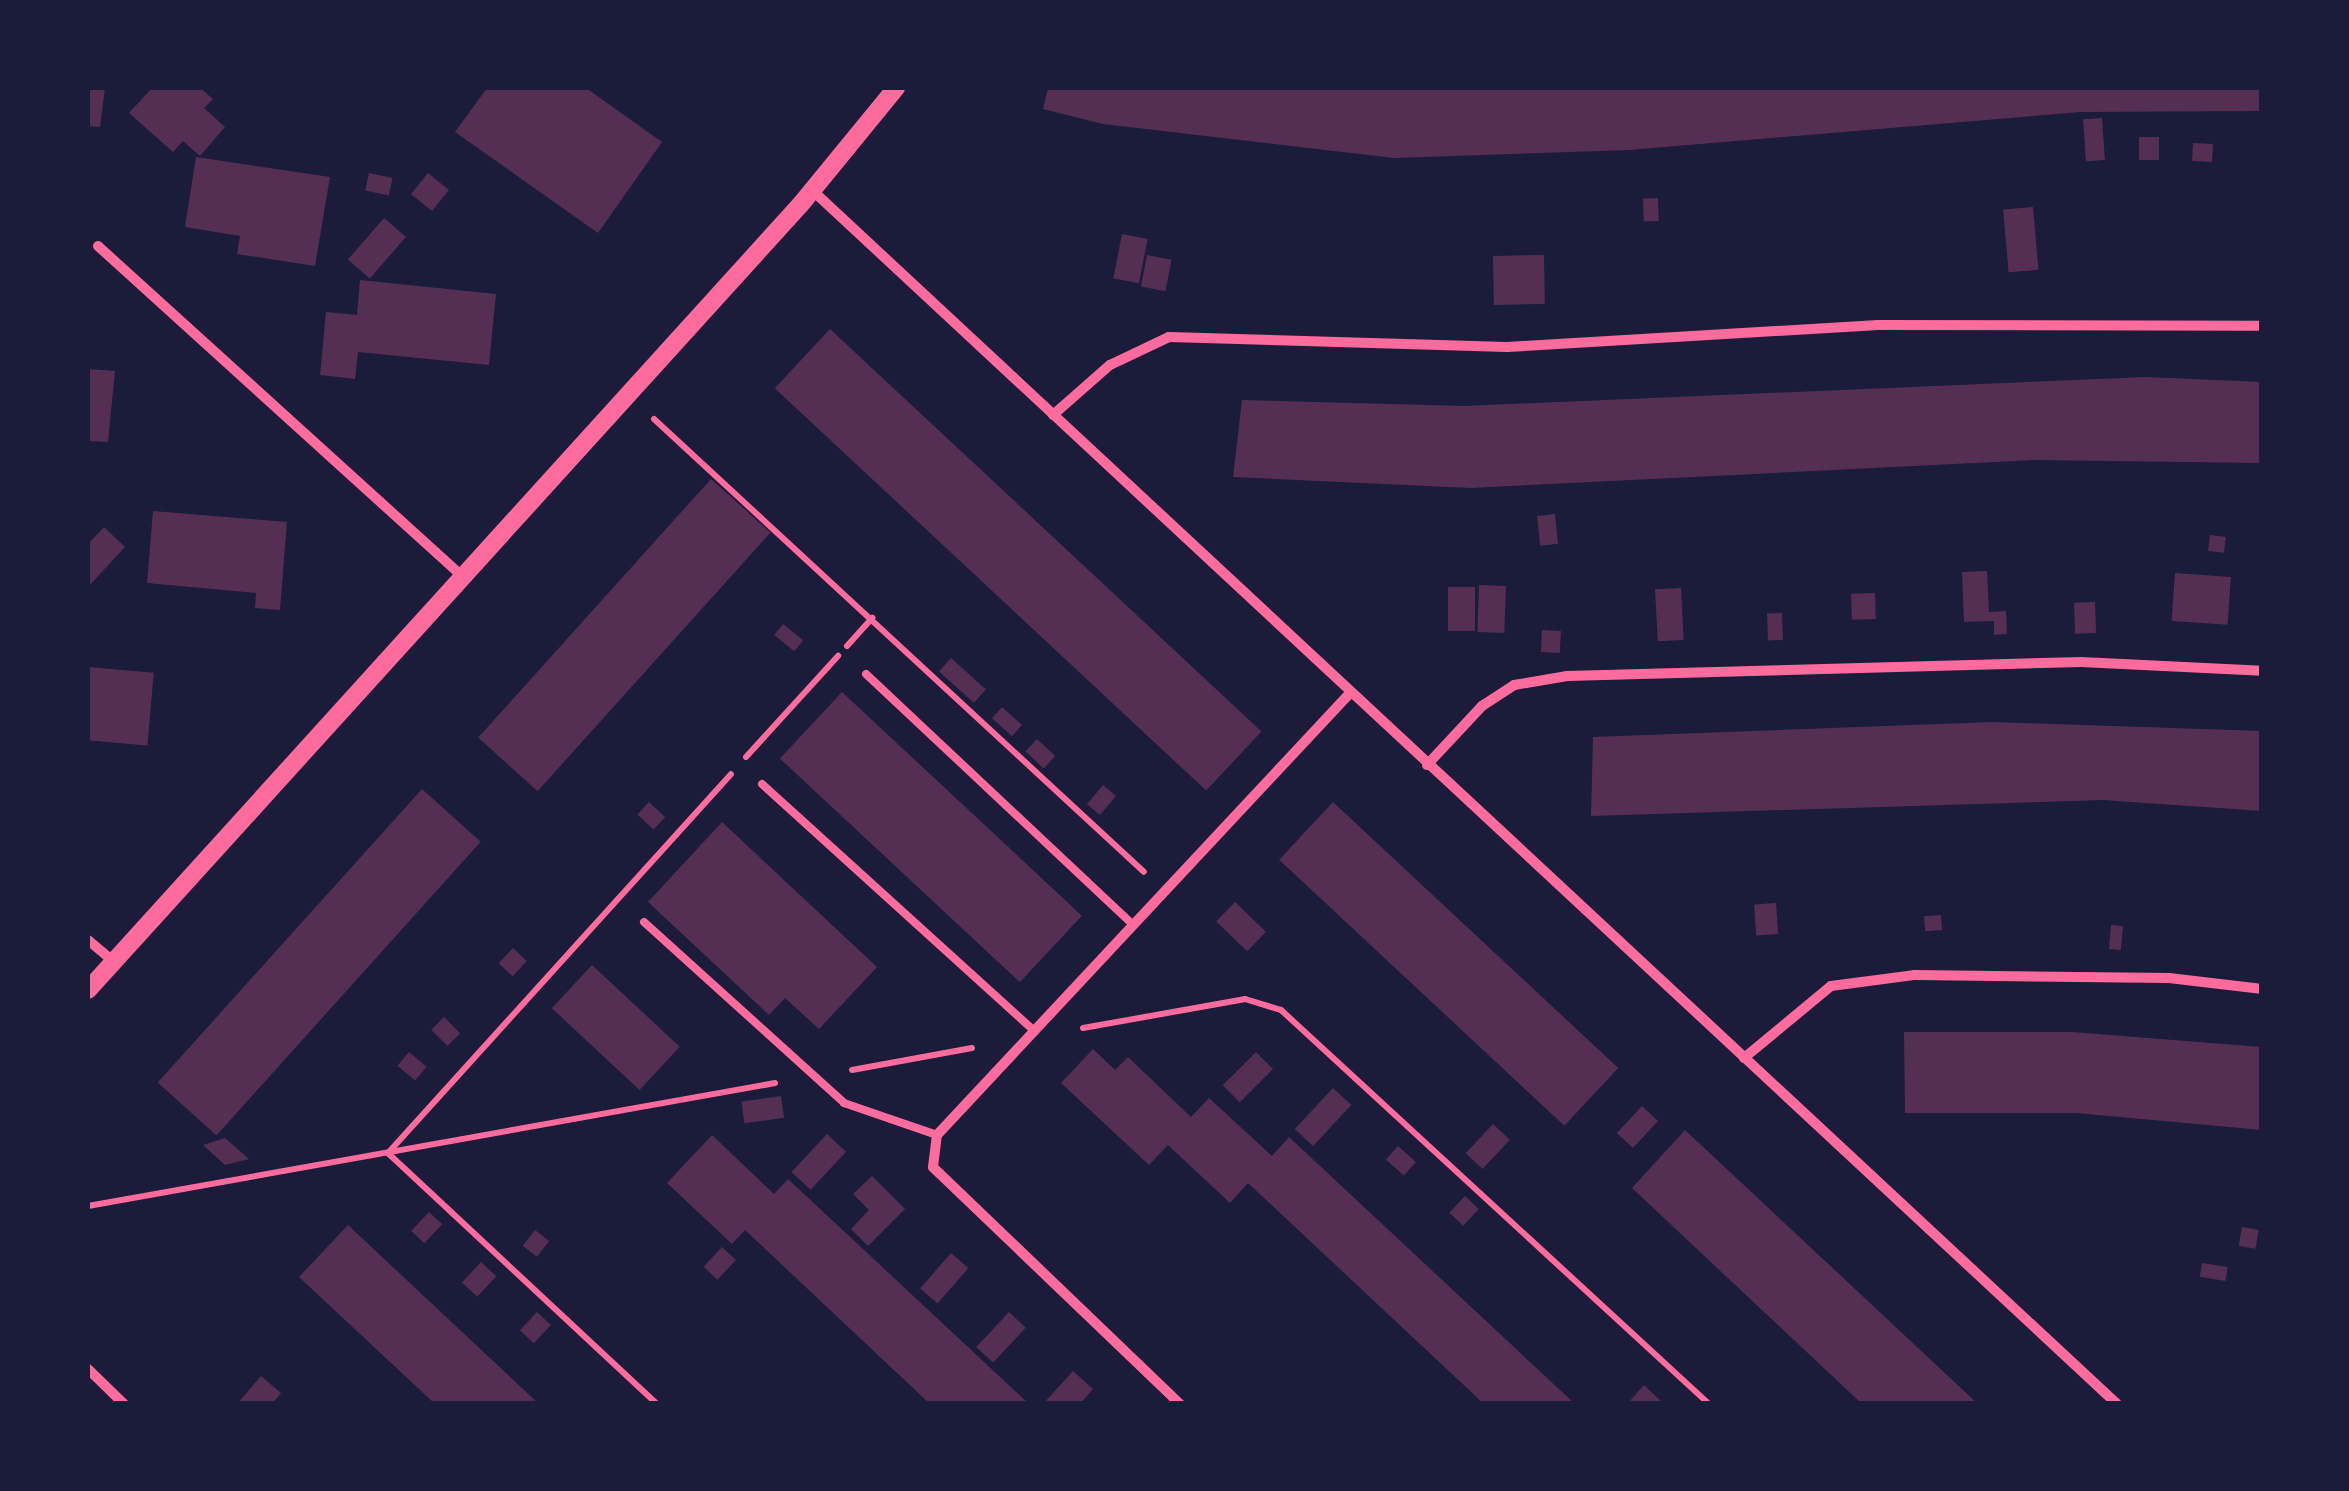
<!DOCTYPE html>
<style>
body{margin:0}
#map{position:relative;width:2349px;height:1491px;overflow:hidden;background:#1b1b3a;font-family:"Space Grotesk",sans-serif}
div>[style]{position:absolute}
.building>*{inset:0;background:#542f53;transform-origin:0 0}
.path>*{height:6px;margin:-3px;padding:0 3px;transform-origin:3px;border-radius:3px;background:#ff6b9d}
.service>*{height:8px;margin:-4px;padding:0 4px;transform-origin:4px;border-radius:4px;background:#ff6b9d}
.minor>*{height:10px;margin:-5px;padding:0 5px;transform-origin:5px;border-radius:5px;background:#ff6b9d}
.tertiary>*{height:18px;margin:-9px;padding:0 9px;transform-origin:9px;border-radius:9px;background:#ff6b9d}
span{translate:-50% -50%;white-space:nowrap;text-align:center;line-height:1.15;-webkit-text-stroke:9px #1b1b3a;paint-order:stroke}
.frame{position:absolute;inset:0;border:90px solid #1b1b3a;pointer-events:none}
</style>
<div id="map">
<div class="building">
<i style="clip-path:polygon(88px 88px,105px 88px,100px 127px,88px 126px)"></i>
<i style="clip-path:polygon(152px 88px,200px 88px,213px 99px,204px 108px,225px 127px,200px 156px,183px 141px,173px 152px,129px 113px)"></i>
<i style="clip-path:polygon(487px 88px,586px 88px,662px 142px,598px 233px,455px 132px)"></i>
<i style="clip-path:polygon(1048px 88px,2262px 88px,2262px 111px,2080px 112px,1629px 150px,1394px 158px,1103px 124px,1043px 109px)"></i>
<i style="left:2102px;top:118px;width:42px;height:19px;rotate:86deg"></i>
<i style="left:2139px;top:137px;width:20px;height:23px"></i>
<i style="left:2193px;top:143px;width:20px;height:18px;rotate:3deg"></i>
<i style="clip-path:polygon(196px 157px,330px 177px,315px 266px,237px 254px,240px 236px,185px 227px)"></i>
<i style="left:369px;top:173px;width:24px;height:18px;rotate:12deg"></i>
<i style="left:428px;top:173px;width:27px;height:27px;rotate:39deg"></i>
<i style="left:1658px;top:198px;width:23px;height:15px;rotate:88deg"></i>
<i style="left:2033px;top:207px;width:63px;height:30px;rotate:85deg"></i>
<i style="left:384px;top:218px;width:29px;height:55px;rotate:41deg"></i>
<i style="left:1122px;top:234px;width:26px;height:45px;rotate:11deg"></i>
<i style="left:1147px;top:255px;width:25px;height:32px;rotate:11deg"></i>
<i style="left:1544px;top:255px;width:49px;height:51px;rotate:89deg"></i>
<i style="clip-path:polygon(360px 280px,496px 294px,489px 365px,358px 352px,355px 379px,320px 375px,326px 312px,357px 315px)"></i>
<i style="left:830px;top:329px;width:590px;height:81px;rotate:43deg"></i>
<i style="clip-path:polygon(88px 369px,115px 371px,108px 442px,88px 441px)"></i>
<i style="clip-path:polygon(2146px 377px,2262px 382px,2262px 463px,2034px 460px,1471px 488px,1233px 477px,1242px 400px,1464px 406px)"></i>
<i style="left:711px;top:479px;width:80px;height:348px;rotate:42deg"></i>
<i style="clip-path:polygon(153px 511px,287px 522px,280px 610px,255px 608px,256px 593px,147px 583px)"></i>
<i style="left:1555px;top:514px;width:30px;height:18px;rotate:84deg"></i>
<i style="clip-path:polygon(104px 527px,125px 547px,88px 587px,88px 544px)"></i>
<i style="left:2210px;top:535px;width:16px;height:16px;rotate:7deg"></i>
<i style="clip-path:polygon(1987px 571px,1989px 612px,2006px 611px,2007px 634px,1994px 635px,1994px 621px,1964px 622px,1962px 572px)"></i>
<i style="left:2175px;top:573px;width:56px;height:48px;rotate:4deg"></i>
<i style="left:1479px;top:585px;width:27px;height:47px;rotate:2deg"></i>
<i style="left:1448px;top:587px;width:27px;height:44px"></i>
<i style="left:1681px;top:588px;width:52px;height:26px;rotate:87deg"></i>
<i style="left:1875px;top:593px;width:26px;height:24px;rotate:88deg"></i>
<i style="left:2095px;top:602px;width:31px;height:21px;rotate:88deg"></i>
<i style="left:1782px;top:613px;width:27px;height:15px;rotate:88deg"></i>
<i style="left:783px;top:624px;width:26px;height:14px;rotate:39deg"></i>
<i style="left:1542px;top:630px;width:19px;height:22px;rotate:3deg"></i>
<i style="left:951px;top:658px;width:47px;height:18px;rotate:42deg"></i>
<i style="left:88px;top:667px;width:66px;height:73px;rotate:5deg"></i>
<i style="left:842px;top:692px;width:328px;height:91px;rotate:43deg"></i>
<i style="left:1002px;top:707px;width:27px;height:15px;rotate:42deg"></i>
<i style="clip-path:polygon(1992px 722px,2262px 731px,2262px 811px,2103px 800px,1591px 816px,1593px 737px)"></i>
<i style="left:1037px;top:739px;width:25px;height:17px;rotate:43deg"></i>
<i style="left:1103px;top:785px;width:17px;height:25px;rotate:40deg"></i>
<i style="left:422px;top:789px;width:79px;height:395px;rotate:42deg"></i>
<i style="left:649px;top:802px;width:22px;height:17px;rotate:43deg"></i>
<i style="left:1333px;top:802px;width:390px;height:79px;rotate:43deg"></i>
<i style="clip-path:polygon(722px 822px,877px 967px,819px 1029px,785px 998px,769px 1015px,648px 902px)"></i>
<i style="left:1235px;top:902px;width:43px;height:27px;rotate:44deg"></i>
<i style="left:1776px;top:903px;width:31px;height:22px;rotate:86deg"></i>
<i style="left:1941px;top:915px;width:15px;height:17px;rotate:86deg"></i>
<i style="left:2111px;top:925px;width:12px;height:24px;rotate:5deg"></i>
<i style="left:513px;top:948px;width:19px;height:21px;rotate:43deg"></i>
<i style="left:592px;top:965px;width:120px;height:59px;rotate:43deg"></i>
<i style="left:444px;top:1017px;width:23px;height:18px;rotate:45deg"></i>
<i style="clip-path:polygon(1904px 1032px,2072px 1032px,2262px 1047px,2262px 1130px,2076px 1113px,1905px 1113px)"></i>
<i style="clip-path:polygon(1093px 1049px,1115px 1070px,1128px 1057px,1191px 1117px,1209px 1098px,1272px 1156px,1289px 1137px,1575px 1404px,1484px 1404px,1248px 1183px,1230px 1203px,1168px 1145px,1149px 1165px,1061px 1083px)"></i>
<i style="left:409px;top:1052px;width:23px;height:18px;rotate:40deg"></i>
<i style="left:1256px;top:1052px;width:24px;height:47px;rotate:45deg"></i>
<i style="left:1333px;top:1088px;width:25px;height:56px;rotate:43deg"></i>
<i style="left:781px;top:1096px;width:22px;height:40px;rotate:82deg"></i>
<i style="left:1642px;top:1106px;width:22px;height:37px;rotate:43deg"></i>
<i style="left:1493px;top:1124px;width:23px;height:40px;rotate:43deg"></i>
<i style="clip-path:polygon(1685px 1130px,1978px 1404px,1862px 1404px,1632px 1188px)"></i>
<i style="left:827px;top:1134px;width:26px;height:52px;rotate:43deg"></i>
<i style="clip-path:polygon(712px 1135px,774px 1194px,788px 1179px,1029px 1404px,930px 1404px,745px 1230px,732px 1244px,667px 1183px)"></i>
<i style="clip-path:polygon(225px 1138px,249px 1159px,225px 1165px,203px 1145px)"></i>
<i style="left:1398px;top:1146px;width:24px;height:18px;rotate:42deg"></i>
<i style="clip-path:polygon(872px 1176px,905px 1209px,868px 1246px,851px 1229px,869px 1210px,853px 1194px)"></i>
<i style="left:1465px;top:1196px;width:19px;height:23px;rotate:43deg"></i>
<i style="left:429px;top:1212px;width:18px;height:26px;rotate:43deg"></i>
<i style="clip-path:polygon(348px 1225px,539px 1404px,435px 1404px,299px 1277px)"></i>
<i style="left:2242px;top:1227px;width:17px;height:19px;rotate:10deg"></i>
<i style="left:535px;top:1230px;width:18px;height:20px;rotate:38deg"></i>
<i style="left:722px;top:1247px;width:19px;height:27px;rotate:43deg"></i>
<i style="left:951px;top:1253px;width:23px;height:47px;rotate:41deg"></i>
<i style="left:481px;top:1262px;width:21px;height:28px;rotate:43deg"></i>
<i style="left:2202px;top:1263px;width:26px;height:14px;rotate:9deg"></i>
<i style="left:537px;top:1312px;width:19px;height:25px;rotate:43deg"></i>
<i style="left:1009px;top:1312px;width:23px;height:48px;rotate:43deg"></i>
<i style="clip-path:polygon(1073px 1371px,1093px 1389px,1080px 1404px,1043px 1404px)"></i>
<i style="clip-path:polygon(261px 1376px,281px 1393px,272px 1404px,237px 1404px)"></i>
<i style="clip-path:polygon(1644px 1385px,1664px 1404px,1627px 1404px)"></i>
</div>
<div class="path">
<i style="left:654px;top:419px;width:667px;rotate:42.75deg"></i>
<i style="left:847px;top:646px;width:38px;rotate:-48deg"></i>
<i style="left:746px;top:757px;width:137px;rotate:-47.7deg"></i>
<i style="left:1083px;top:1028px;width:165px;rotate:-10.1deg"></i>
<i style="left:1245px;top:999px;width:38px;rotate:17deg"></i>
<i style="left:1281px;top:1010px;width:582px;rotate:42.63deg"></i>
<i style="left:852px;top:1070px;width:122px;rotate:-10.4deg"></i>
<i style="left:88px;top:1206px;width:698px;rotate:-10.15deg"></i>
<i style="left:657px;top:1404px;width:368px;rotate:-137deg"></i>
<i style="left:388px;top:1153px;width:511px;rotate:-47.85deg"></i>
</div>
<div class="service">
<i style="left:866px;top:674px;width:365px;rotate:43.2deg"></i>
<i style="left:762px;top:784px;width:365px;rotate:42.2deg"></i>
<i style="left:644px;top:922px;width:270px;rotate:42.1deg"></i>
<i style="left:844px;top:1103px;width:98px;rotate:19deg"></i>
</div>
<div class="minor">
<i style="left:812px;top:190px;width:1782px;rotate:42.93deg"></i>
<i style="left:98px;top:246px;width:493px;rotate:42.2deg"></i>
<i style="left:1053px;top:415px;width:76px;rotate:-41.3deg"></i>
<i style="left:1110px;top:365px;width:65px;rotate:-25.4deg"></i>
<i style="left:1169px;top:337px;width:338px;rotate:1.7deg"></i>
<i style="left:1507px;top:347px;width:372px;rotate:-3.4deg"></i>
<i style="left:1878px;top:325px;width:384px;rotate:0.1deg"></i>
<i style="left:1427px;top:765px;width:81px;rotate:-47deg"></i>
<i style="left:1482px;top:706px;width:38px;rotate:-33deg"></i>
<i style="left:1514px;top:685px;width:54px;rotate:-9.6deg"></i>
<i style="left:1567px;top:676px;width:514px;rotate:-1.56deg"></i>
<i style="left:2081px;top:662px;width:181px;rotate:2.8deg"></i>
<i style="left:88px;top:940px;width:33px;rotate:40deg"></i>
<i style="left:1744px;top:1058px;width:113px;rotate:-39.6deg"></i>
<i style="left:1831px;top:986px;width:85px;rotate:-7.5deg"></i>
<i style="left:1915px;top:975px;width:254px;rotate:0.7deg"></i>
<i style="left:2169px;top:978px;width:94px;rotate:6.7deg"></i>
<i style="left:88px;top:1369px;width:50px;rotate:44.2deg"></i>
<i style="left:1180px;top:1404px;width:342px;rotate:-136.2deg"></i>
<i style="left:933px;top:1167px;width:32px;rotate:-83deg"></i>
<i style="left:937px;top:1135px;width:605px;rotate:-46.94deg"></i>
</div>
<div class="tertiary">
<i style="left:88px;top:990px;width:1061px;rotate:-47.79deg"></i>
<i style="left:801px;top:204px;width:150px;rotate:-50.7deg"></i>
</div>
<div class="frame"></div>
</div>
